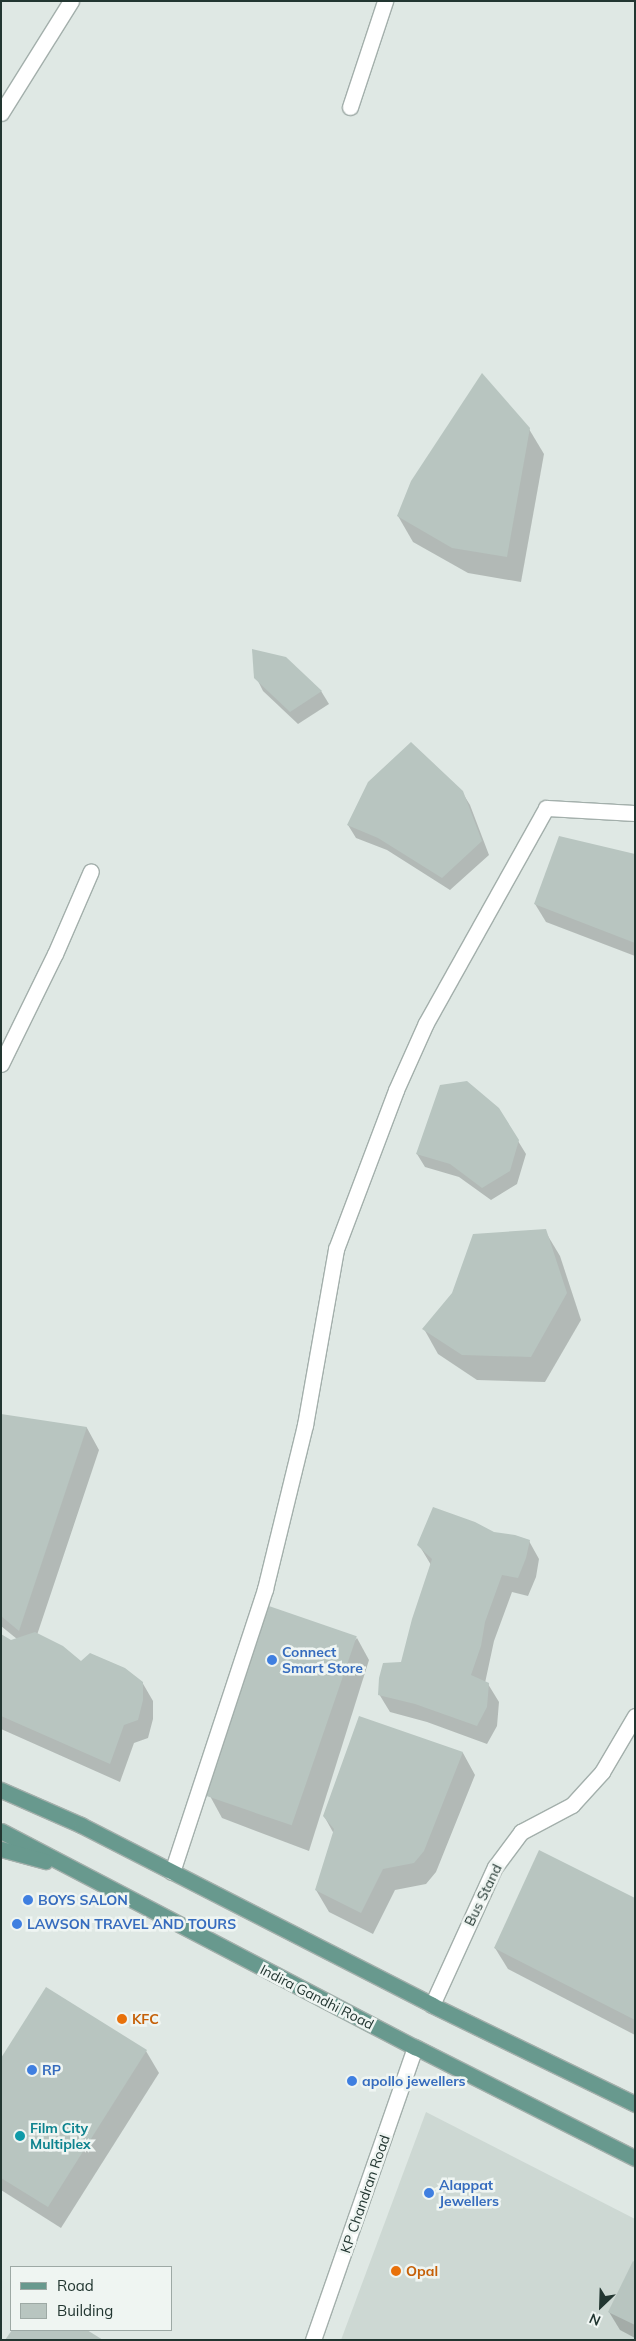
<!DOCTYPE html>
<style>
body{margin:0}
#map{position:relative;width:636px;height:2341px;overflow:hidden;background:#dfe8e4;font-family:Mulish,sans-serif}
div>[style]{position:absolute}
.built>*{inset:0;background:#cdd8d3}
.shadow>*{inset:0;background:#0003}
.building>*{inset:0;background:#b8c5c0;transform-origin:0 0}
.roads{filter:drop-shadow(1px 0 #a3afab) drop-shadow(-1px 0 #a3afab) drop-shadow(0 1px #a3afab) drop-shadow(0 -1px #a3afab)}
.lane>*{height:15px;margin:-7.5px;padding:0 7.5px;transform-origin:7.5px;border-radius:7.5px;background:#fff}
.street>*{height:15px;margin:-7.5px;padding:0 7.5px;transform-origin:7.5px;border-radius:7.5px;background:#fff}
.secondary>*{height:15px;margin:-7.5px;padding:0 7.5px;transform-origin:7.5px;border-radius:7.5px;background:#fff}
.primary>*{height:15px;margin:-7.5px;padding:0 7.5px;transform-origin:7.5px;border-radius:7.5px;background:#68998e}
.dots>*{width:14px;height:14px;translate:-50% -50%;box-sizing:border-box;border:2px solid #eff5f2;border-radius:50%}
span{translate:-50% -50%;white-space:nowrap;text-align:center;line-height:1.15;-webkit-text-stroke:5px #eff5f2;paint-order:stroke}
.shop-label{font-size:14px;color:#366cbe;font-weight:700}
.left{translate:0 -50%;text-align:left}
.street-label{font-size:14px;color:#223631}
.food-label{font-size:14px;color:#c56008;font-weight:700}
.culture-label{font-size:14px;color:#0d838f;font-weight:700}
.frame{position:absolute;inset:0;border:2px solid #223631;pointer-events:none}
.legend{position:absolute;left:10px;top:2266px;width:162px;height:65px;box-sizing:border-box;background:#eff5f2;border:1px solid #9da9a5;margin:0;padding:6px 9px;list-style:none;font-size:15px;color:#223631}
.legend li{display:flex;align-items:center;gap:10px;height:25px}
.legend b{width:25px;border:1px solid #9da9a5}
.north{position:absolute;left:576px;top:2281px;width:50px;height:50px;-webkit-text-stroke:4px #eff5f2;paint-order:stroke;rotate:204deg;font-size:14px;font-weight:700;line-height:20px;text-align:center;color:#223631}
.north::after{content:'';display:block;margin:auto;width:18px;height:22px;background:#223631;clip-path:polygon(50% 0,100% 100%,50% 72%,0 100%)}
</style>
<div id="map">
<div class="built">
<i style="clip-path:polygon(426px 2112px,635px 2219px,635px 2340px,341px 2340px)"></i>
</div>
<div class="shadow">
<i style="clip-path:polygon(529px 429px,544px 454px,521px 582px,468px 573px,413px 542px,398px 516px)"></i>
<i style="clip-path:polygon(285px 658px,321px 691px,329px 704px,298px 724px,263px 691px,256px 677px)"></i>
<i style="clip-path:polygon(462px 792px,470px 805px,489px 855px,450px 890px,387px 850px,356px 838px,348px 825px)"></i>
<i style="clip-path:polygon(635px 855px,635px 956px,546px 922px,535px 904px)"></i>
<i style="clip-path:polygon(518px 1141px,526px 1154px,517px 1184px,491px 1200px,459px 1177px,425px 1167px,417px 1154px)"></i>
<i style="clip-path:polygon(545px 1231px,560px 1256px,581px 1320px,545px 1382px,477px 1380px,438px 1354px,424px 1329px,454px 1294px)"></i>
<i style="clip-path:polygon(1px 1415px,87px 1428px,99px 1450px,37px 1635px,81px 1663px,142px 1682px,153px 1701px,153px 1719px,148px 1738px,134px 1743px,120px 1782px,1px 1729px,1px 1635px,11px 1641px,17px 1639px,1px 1626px)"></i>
<i style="clip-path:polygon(493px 1534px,529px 1541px,539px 1559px,536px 1577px,528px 1596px,512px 1592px,494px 1641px,485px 1683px,488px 1684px,499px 1702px,497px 1726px,487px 1744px,427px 1722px,390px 1712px,379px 1694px,402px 1664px,431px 1565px,419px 1545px)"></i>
<i style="clip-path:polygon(357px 1638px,369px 1660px,309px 1851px,222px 1818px,210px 1796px)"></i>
<i style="clip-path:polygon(360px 1718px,463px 1753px,475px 1775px,436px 1872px,426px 1884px,395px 1890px,373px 1934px,329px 1912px,316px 1890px,334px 1834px,324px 1816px)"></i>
<i style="clip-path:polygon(635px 1899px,635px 2035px,508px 1969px,495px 1948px)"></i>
<i style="clip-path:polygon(146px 2051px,159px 2073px,61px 2228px,1px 2190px,1px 2060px)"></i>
<i style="clip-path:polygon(635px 2263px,635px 2338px,620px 2330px,609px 2312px)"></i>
<i style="clip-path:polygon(13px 2330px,84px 2330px,100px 2340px,7px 2340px)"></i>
</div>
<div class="building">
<i style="clip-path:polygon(482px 373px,530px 428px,507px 557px,452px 548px,397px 516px,411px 481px)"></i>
<i style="clip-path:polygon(252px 649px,286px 657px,322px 691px,290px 712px,254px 678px)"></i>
<i style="clip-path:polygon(411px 742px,463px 791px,482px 841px,442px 878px,378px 838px,347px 825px,368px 782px)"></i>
<i style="clip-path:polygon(559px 836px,635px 854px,635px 943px,534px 904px)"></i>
<i style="clip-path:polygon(467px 1081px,499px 1108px,519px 1140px,510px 1171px,482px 1188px,450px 1164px,416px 1154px,440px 1085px)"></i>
<i style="clip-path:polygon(546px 1229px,567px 1293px,531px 1357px,462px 1355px,422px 1329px,452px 1293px,473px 1234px)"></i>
<i style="clip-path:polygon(1px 1414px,87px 1427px,19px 1631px,1px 1616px)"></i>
<i style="clip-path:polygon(433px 1507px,475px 1522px,494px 1532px,515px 1535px,530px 1540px,526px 1558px,518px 1578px,502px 1575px,485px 1622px,481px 1646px,471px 1675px,489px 1683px,487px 1707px,477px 1726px,415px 1704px,378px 1695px,379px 1678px,383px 1663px,401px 1662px,412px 1619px,432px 1559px,417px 1545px)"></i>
<i style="left:266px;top:1605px;width:96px;height:200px;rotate:19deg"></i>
<i style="clip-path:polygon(35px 1632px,63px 1646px,81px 1661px,90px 1653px,125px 1668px,143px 1682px,143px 1700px,138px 1720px,124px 1725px,110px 1764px,1px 1716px,1px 1634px,11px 1640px)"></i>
<i style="clip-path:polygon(359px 1716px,463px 1752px,424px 1851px,414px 1863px,383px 1869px,361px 1913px,315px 1890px,334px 1829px,323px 1816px)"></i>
<i style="clip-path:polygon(539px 1850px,635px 1898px,635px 2020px,494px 1948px)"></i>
<i style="clip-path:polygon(46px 1987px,147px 2050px,48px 2207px,1px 2178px,1px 2058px)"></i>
<i style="clip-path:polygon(633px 2261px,635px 2262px,635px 2325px,608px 2312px)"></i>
<i style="clip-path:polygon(12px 2330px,87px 2330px,103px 2340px,5px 2340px)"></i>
</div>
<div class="roads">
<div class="lane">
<i style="left:432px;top:2005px;width:152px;rotate:-65.5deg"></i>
<i style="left:495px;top:1867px;width:44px;rotate:-53.4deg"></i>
<i style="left:521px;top:1832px;width:58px;rotate:-27.9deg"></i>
<i style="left:572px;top:1805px;width:45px;rotate:-47.7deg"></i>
<i style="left:602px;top:1772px;width:65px;rotate:-59.5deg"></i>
</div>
<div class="street">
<i style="left:350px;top:107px;width:112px;rotate:-71.7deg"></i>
<i style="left:1px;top:113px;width:132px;rotate:-58deg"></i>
<i style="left:1px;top:1064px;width:123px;rotate:-63.9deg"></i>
<i style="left:55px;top:954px;width:90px;rotate:-66.6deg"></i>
<i style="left:172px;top:1872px;width:298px;rotate:-71.8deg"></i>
<i style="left:265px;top:1589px;width:169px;rotate:-76.3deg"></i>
<i style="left:305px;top:1425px;width:179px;rotate:-80deg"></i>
<i style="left:336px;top:1249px;width:170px;rotate:-69.3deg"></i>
<i style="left:396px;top:1090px;width:73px;rotate:-65.9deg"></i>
<i style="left:426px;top:1023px;width:246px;rotate:-60.8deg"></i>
<i style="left:546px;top:808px;width:89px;rotate:3.2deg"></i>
</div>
<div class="secondary">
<i style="left:313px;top:2340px;width:310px;rotate:-70.8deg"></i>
</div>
<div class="primary">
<i style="left:1px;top:1790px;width:87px;rotate:23.6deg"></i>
<i style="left:81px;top:1825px;width:394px;rotate:27.1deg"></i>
<i style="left:432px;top:2005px;width:226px;rotate:26deg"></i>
<i style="left:1px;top:1831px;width:467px;rotate:27.6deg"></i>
<i style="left:415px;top:2047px;width:246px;rotate:26.8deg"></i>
<i style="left:1px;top:1849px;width:46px;rotate:15.3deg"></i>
</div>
</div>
<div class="dots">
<i style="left:272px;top:1660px;background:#3f7fe0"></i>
<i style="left:28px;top:1900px;background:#3f7fe0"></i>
<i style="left:17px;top:1924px;background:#3f7fe0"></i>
<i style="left:122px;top:2019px;background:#e8710a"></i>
<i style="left:32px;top:2070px;background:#3f7fe0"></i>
<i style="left:352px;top:2081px;background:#3f7fe0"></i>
<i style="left:20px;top:2136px;background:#0f9aa8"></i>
<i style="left:429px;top:2193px;background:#3f7fe0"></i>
<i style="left:396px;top:2271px;background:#e8710a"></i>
</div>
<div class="shop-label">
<span class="left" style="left:282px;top:1660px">Connect<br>Smart Store</span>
<span class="left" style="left:38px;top:1900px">BOYS SALON</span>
<span class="left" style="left:27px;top:1924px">LAWSON TRAVEL AND TOURS</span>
<span class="left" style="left:42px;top:2070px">RP</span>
<span class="left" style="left:362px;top:2081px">apollo jewellers</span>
<span class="left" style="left:439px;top:2193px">Alappat<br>Jewellers</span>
</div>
<div class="street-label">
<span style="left:483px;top:1895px;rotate:-64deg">Bus Stand</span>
<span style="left:317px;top:1997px;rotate:27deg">Indira Gandhi Road</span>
<span style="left:365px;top:2194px;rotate:-71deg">KP Chandran Road</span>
</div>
<div class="food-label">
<span class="left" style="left:132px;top:2019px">KFC</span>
<span class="left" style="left:406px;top:2271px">Opal</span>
</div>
<div class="culture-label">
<span class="left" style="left:30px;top:2136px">Film City<br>Multiplex</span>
</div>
<div class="frame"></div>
<ul class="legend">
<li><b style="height:6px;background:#68998e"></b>Road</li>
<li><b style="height:14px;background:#b8c5c0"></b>Building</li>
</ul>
<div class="north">N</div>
</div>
